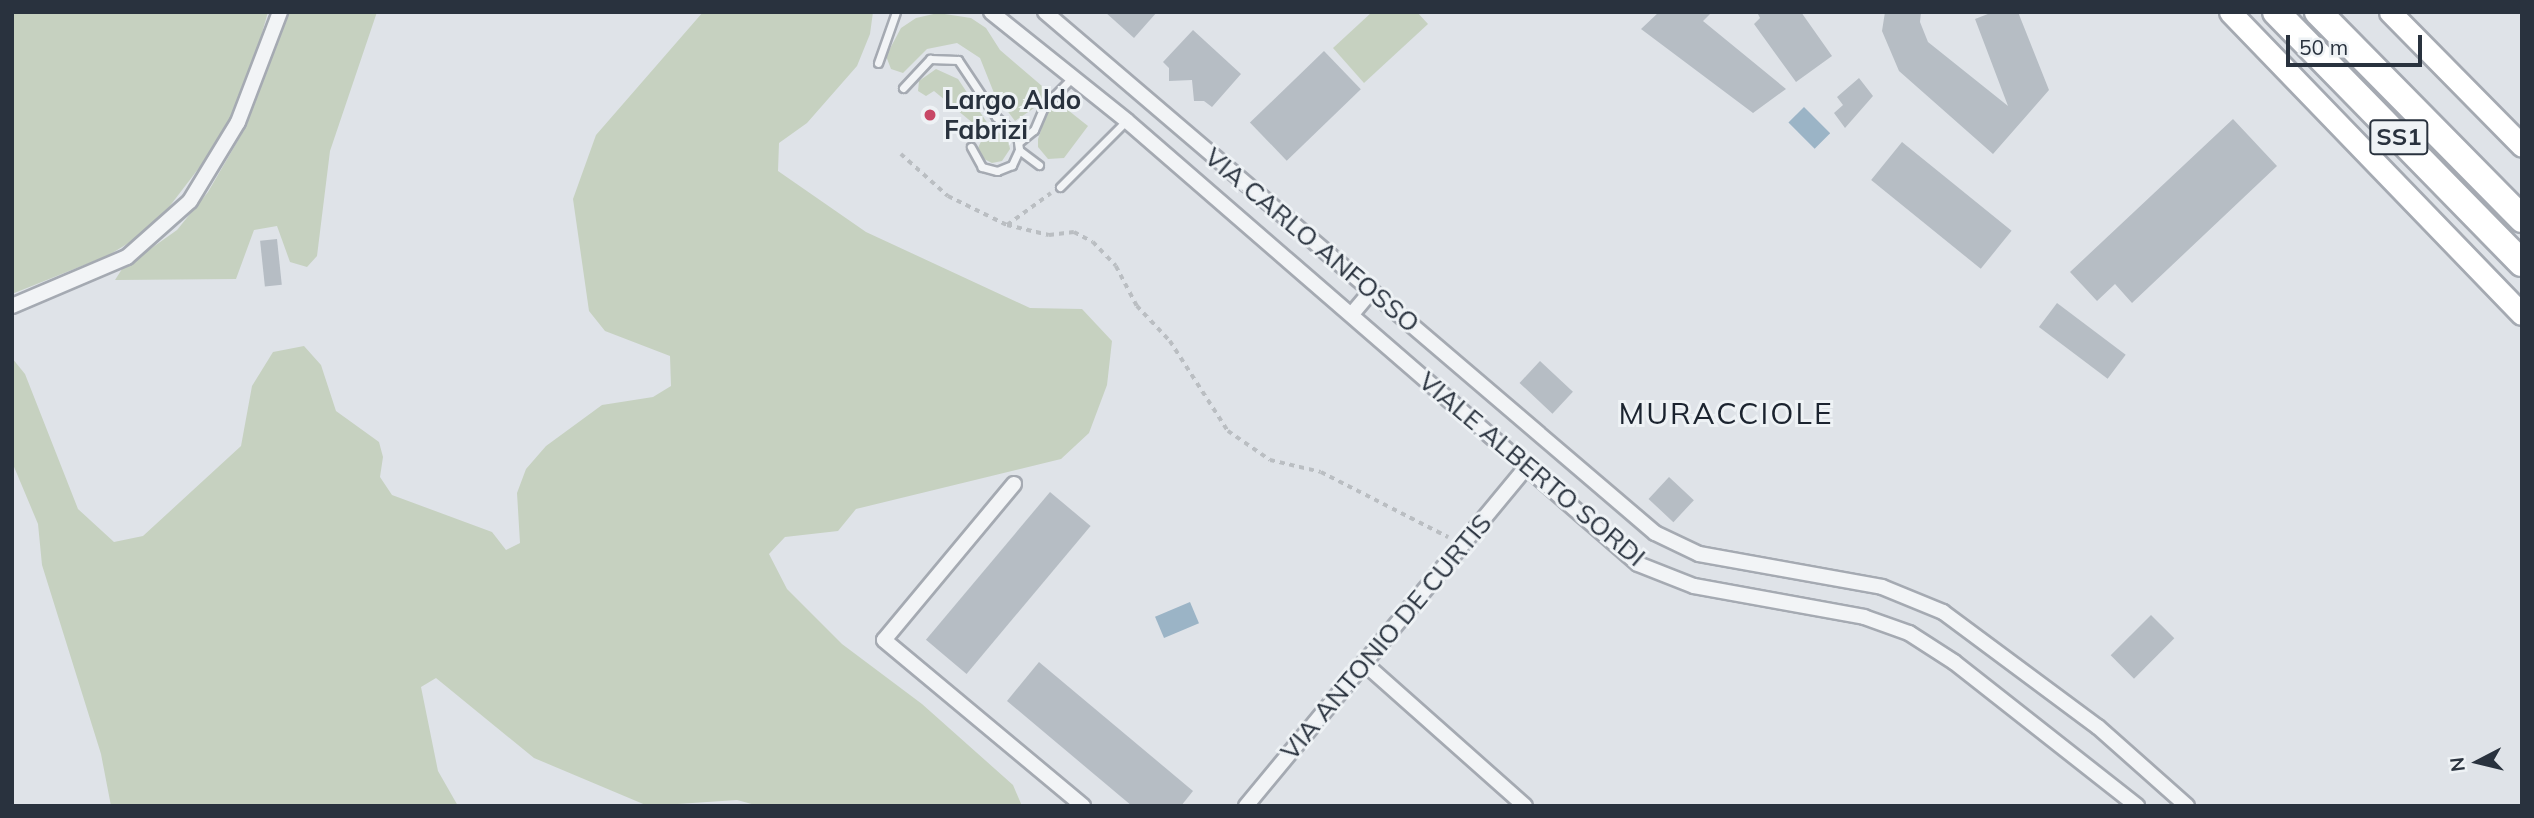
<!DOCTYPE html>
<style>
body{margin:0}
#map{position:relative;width:2534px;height:818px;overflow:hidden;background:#dfe3e8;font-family:Mulish,sans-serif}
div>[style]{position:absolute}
.green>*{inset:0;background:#c6d1c0}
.water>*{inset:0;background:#9bb4c6;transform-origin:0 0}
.building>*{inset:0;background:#b6bdc4;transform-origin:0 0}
.path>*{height:3.5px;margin-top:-1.75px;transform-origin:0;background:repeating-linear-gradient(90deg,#babec2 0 5px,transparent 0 10px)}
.roads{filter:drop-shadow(2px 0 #a5aab2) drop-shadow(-2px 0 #a5aab2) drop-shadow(0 2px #a5aab2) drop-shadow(0 -2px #a5aab2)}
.lane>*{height:7px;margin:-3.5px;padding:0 3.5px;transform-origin:3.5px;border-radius:3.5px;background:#f2f4f6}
.street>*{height:14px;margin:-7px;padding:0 7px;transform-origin:7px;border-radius:7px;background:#f2f4f6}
.secondary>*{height:21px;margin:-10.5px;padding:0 10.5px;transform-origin:10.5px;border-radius:10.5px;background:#fff}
.highway>*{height:26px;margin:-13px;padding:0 13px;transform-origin:13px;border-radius:13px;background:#fff}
.dots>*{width:19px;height:19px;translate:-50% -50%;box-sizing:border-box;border:4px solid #eef2f5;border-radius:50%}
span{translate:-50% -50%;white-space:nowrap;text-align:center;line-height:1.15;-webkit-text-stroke:6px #eef2f5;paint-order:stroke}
.shield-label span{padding:2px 5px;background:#eef2f5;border:2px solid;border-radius:5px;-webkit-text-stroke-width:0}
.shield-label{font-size:24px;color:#29323e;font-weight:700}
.poi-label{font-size:26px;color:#29323e;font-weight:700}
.left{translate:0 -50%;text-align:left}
.street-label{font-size:26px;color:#29323e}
.quarter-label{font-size:30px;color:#1b232f;letter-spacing:2px}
.frame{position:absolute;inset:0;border:14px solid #29323e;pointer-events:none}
.north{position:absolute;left:2443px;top:727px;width:70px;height:70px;-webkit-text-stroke:5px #eef2f5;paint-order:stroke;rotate:263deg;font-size:19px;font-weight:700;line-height:28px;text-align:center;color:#29323e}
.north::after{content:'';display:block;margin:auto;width:24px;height:32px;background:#29323e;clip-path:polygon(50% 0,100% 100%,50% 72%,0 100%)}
.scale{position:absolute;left:2286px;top:35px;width:136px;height:32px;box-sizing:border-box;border:4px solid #29323e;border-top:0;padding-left:9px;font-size:21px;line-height:24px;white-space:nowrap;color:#29323e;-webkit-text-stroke:5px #eef2f5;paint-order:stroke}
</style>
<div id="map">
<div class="green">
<i style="clip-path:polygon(12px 12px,268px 12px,249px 78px,225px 134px,153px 228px,109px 255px,12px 294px)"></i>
<i style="clip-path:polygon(285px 12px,377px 12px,330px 151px,317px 256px,307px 267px,290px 262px,277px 226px,254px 230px,236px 279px,115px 280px,122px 269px,177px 230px,208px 192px,244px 130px)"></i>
<i style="clip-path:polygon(703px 12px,873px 12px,870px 34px,857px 66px,807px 123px,779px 143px,778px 171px,866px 232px,1030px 308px,1082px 309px,1112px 341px,1107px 385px,1089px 433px,1061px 459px,856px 509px,838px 531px,785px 537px,769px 554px,787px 589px,842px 644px,922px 704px,1013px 785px,1022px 806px,759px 806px,737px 800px,648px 806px,534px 758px,436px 678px,421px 687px,438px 771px,458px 806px,111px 806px,101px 754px,42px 565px,38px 524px,12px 462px,12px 358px,25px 374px,78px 509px,114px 542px,143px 536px,241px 446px,252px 386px,273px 352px,304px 346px,321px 365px,336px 411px,379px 442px,383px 457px,380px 477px,392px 495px,492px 532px,506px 550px,520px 543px,517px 493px,526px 469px,546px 446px,602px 405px,653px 397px,671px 386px,670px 356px,605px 331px,589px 311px,573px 199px,596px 135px)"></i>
<i style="clip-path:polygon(1372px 12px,1417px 12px,1428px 24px,1364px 83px,1333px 48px)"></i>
<i style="clip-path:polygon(938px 13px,971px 18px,986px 28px,1000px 50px,1049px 92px,1043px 102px,1015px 121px,994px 93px,980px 58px,957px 43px,927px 49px,903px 73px,891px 69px,886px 56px,901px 28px,916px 18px)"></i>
<i style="clip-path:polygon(936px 69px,958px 79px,990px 127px,1008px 139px,1010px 149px,1002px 161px,992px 163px,982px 158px,978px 148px,985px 133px,934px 91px,926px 96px,918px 91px,919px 81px)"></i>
<i style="clip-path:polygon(1059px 103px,1088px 126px,1064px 158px,1048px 159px,1038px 147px,1038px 139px,1048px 110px)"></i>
</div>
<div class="water">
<i style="left:1804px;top:107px;width:37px;height:22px;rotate:45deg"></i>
<i style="left:1190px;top:602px;width:23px;height:38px;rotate:67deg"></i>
</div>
<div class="building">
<i style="clip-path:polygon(1105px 12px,1157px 12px,1134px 38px)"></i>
<i style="clip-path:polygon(1659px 12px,1712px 12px,1703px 21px,1786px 89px,1753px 113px,1641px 29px)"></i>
<i style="clip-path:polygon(1757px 12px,1801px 12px,1832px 56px,1796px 82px,1754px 24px,1760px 18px)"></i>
<i style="clip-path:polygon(1885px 12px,1921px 12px,1920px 22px,1928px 42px,2008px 106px,1975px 19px,1993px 12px,2018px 12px,2049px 90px,1993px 154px,1899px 71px,1882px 31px)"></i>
<i style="clip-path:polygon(1193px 30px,1241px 74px,1212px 107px,1204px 101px,1194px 101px,1192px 80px,1169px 81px,1169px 68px,1163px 62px)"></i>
<i style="left:1324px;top:51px;width:53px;height:103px;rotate:46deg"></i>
<i style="clip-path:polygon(1859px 78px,1873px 96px,1845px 128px,1834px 113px,1843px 105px,1837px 97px)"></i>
<i style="clip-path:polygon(2233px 119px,2277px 166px,2132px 303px,2115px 284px,2097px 301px,2070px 272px)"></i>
<i style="left:1902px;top:142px;width:141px;height:49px;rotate:39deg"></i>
<i style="left:277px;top:239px;width:46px;height:17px;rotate:84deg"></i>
<i style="left:2057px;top:303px;width:86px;height:30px;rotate:37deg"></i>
<i style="left:1540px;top:361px;width:45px;height:30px;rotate:43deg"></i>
<i style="left:1669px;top:477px;width:34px;height:30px;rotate:43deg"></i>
<i style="left:1050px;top:492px;width:53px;height:193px;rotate:40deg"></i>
<i style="left:2151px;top:615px;width:33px;height:57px;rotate:45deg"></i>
<i style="clip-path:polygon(1039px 662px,1193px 791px,1181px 806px,1132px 806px,1007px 701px)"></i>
</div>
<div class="path">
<i style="left:901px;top:154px;width:63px;rotate:41.8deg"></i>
<i style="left:948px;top:196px;width:66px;rotate:26.2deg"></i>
<i style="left:1007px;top:225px;width:43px;rotate:13.4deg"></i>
<i style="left:1049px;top:235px;width:25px;rotate:-7deg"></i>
<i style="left:1074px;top:232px;width:21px;rotate:28deg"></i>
<i style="left:1093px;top:242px;width:33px;rotate:46deg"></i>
<i style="left:1116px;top:266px;width:45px;rotate:62.3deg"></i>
<i style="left:1137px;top:306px;width:48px;rotate:46.7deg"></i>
<i style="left:1170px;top:341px;width:107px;rotate:57.2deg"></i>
<i style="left:1228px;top:431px;width:51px;rotate:34.6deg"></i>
<i style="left:1270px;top:460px;width:52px;rotate:13.2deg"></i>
<i style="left:1321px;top:472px;width:143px;rotate:27.1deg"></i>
<i style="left:1007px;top:225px;width:54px;rotate:-36deg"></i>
</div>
<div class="roads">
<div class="lane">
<i style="left:878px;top:63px;width:54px;rotate:-70.6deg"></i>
<i style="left:903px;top:88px;width:40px;rotate:-47deg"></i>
<i style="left:930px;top:59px;width:28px;rotate:2deg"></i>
<i style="left:958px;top:60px;width:69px;rotate:56.3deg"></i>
<i style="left:996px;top:117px;width:28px;rotate:41deg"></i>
<i style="left:1017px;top:135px;width:15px;rotate:82deg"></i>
<i style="left:1019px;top:150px;width:17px;rotate:115deg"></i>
<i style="left:1012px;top:165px;width:16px;rotate:158deg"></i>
<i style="left:997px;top:171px;width:16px;rotate:-165deg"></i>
<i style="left:982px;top:167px;width:23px;rotate:-119deg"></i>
<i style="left:1019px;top:142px;width:19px;rotate:-39deg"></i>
<i style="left:1034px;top:130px;width:26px;rotate:-67deg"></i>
<i style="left:1044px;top:106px;width:41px;rotate:-45deg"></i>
<i style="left:1019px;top:150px;width:25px;rotate:37deg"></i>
<i style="left:1060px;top:187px;width:93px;rotate:-45deg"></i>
</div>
<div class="street">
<i style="left:991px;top:12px;width:174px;rotate:38.7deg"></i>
<i style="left:1127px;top:121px;width:676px;rotate:40.92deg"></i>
<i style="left:1638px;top:564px;width:60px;rotate:21.4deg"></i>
<i style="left:1694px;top:586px;width:173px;rotate:10.3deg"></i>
<i style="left:1864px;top:617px;width:48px;rotate:19.6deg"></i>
<i style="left:1909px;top:633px;width:54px;rotate:32.8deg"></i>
<i style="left:1954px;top:662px;width:233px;rotate:38.2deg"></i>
<i style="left:1045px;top:12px;width:802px;rotate:40.5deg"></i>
<i style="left:1655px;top:533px;width:49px;rotate:25.5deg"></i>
<i style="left:1699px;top:554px;width:186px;rotate:10.2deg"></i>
<i style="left:1882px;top:587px;width:66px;rotate:22.3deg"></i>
<i style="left:1943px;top:612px;width:193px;rotate:36.6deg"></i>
<i style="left:2098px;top:727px;width:119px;rotate:41.6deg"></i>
<i style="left:12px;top:306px;width:125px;rotate:-23.1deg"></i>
<i style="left:127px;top:257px;width:84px;rotate:-41.6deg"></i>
<i style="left:190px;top:201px;width:92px;rotate:-58.7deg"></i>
<i style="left:238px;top:122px;width:118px;rotate:-69.1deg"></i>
<i style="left:1352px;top:314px;width:30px;rotate:-50deg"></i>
<i style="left:1014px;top:484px;width:203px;rotate:129.8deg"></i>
<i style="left:884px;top:640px;width:259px;rotate:39.8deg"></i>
<i style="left:1364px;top:663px;width:215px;rotate:41.6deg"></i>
<i style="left:1246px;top:806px;width:439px;rotate:-50.4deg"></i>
</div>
<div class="secondary">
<i style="left:2230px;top:12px;width:420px;rotate:46deg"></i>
<i style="left:2390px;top:12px;width:188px;rotate:45.4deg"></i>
</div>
<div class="highway">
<i style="left:2276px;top:12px;width:351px;rotate:45.6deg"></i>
<i style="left:2318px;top:12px;width:291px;rotate:45.4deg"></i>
</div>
</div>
<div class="dots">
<i style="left:930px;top:115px;background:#c84866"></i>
</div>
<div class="shield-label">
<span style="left:2399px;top:137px">SS1</span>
</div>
<div class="poi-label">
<span class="left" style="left:944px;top:115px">Largo Aldo<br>Fabrizi</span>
</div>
<div class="street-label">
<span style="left:1312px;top:240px;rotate:40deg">VIA CARLO ANFOSSO</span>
<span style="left:1532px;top:469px;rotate:40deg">VIALE ALBERTO SORDI</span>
<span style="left:1386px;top:637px;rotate:-50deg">VIA ANTONIO DE CURTIS</span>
</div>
<div class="quarter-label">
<span style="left:1726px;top:413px">MURACCIOLE</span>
</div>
<div class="frame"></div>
<div class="north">N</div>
<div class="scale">50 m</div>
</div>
